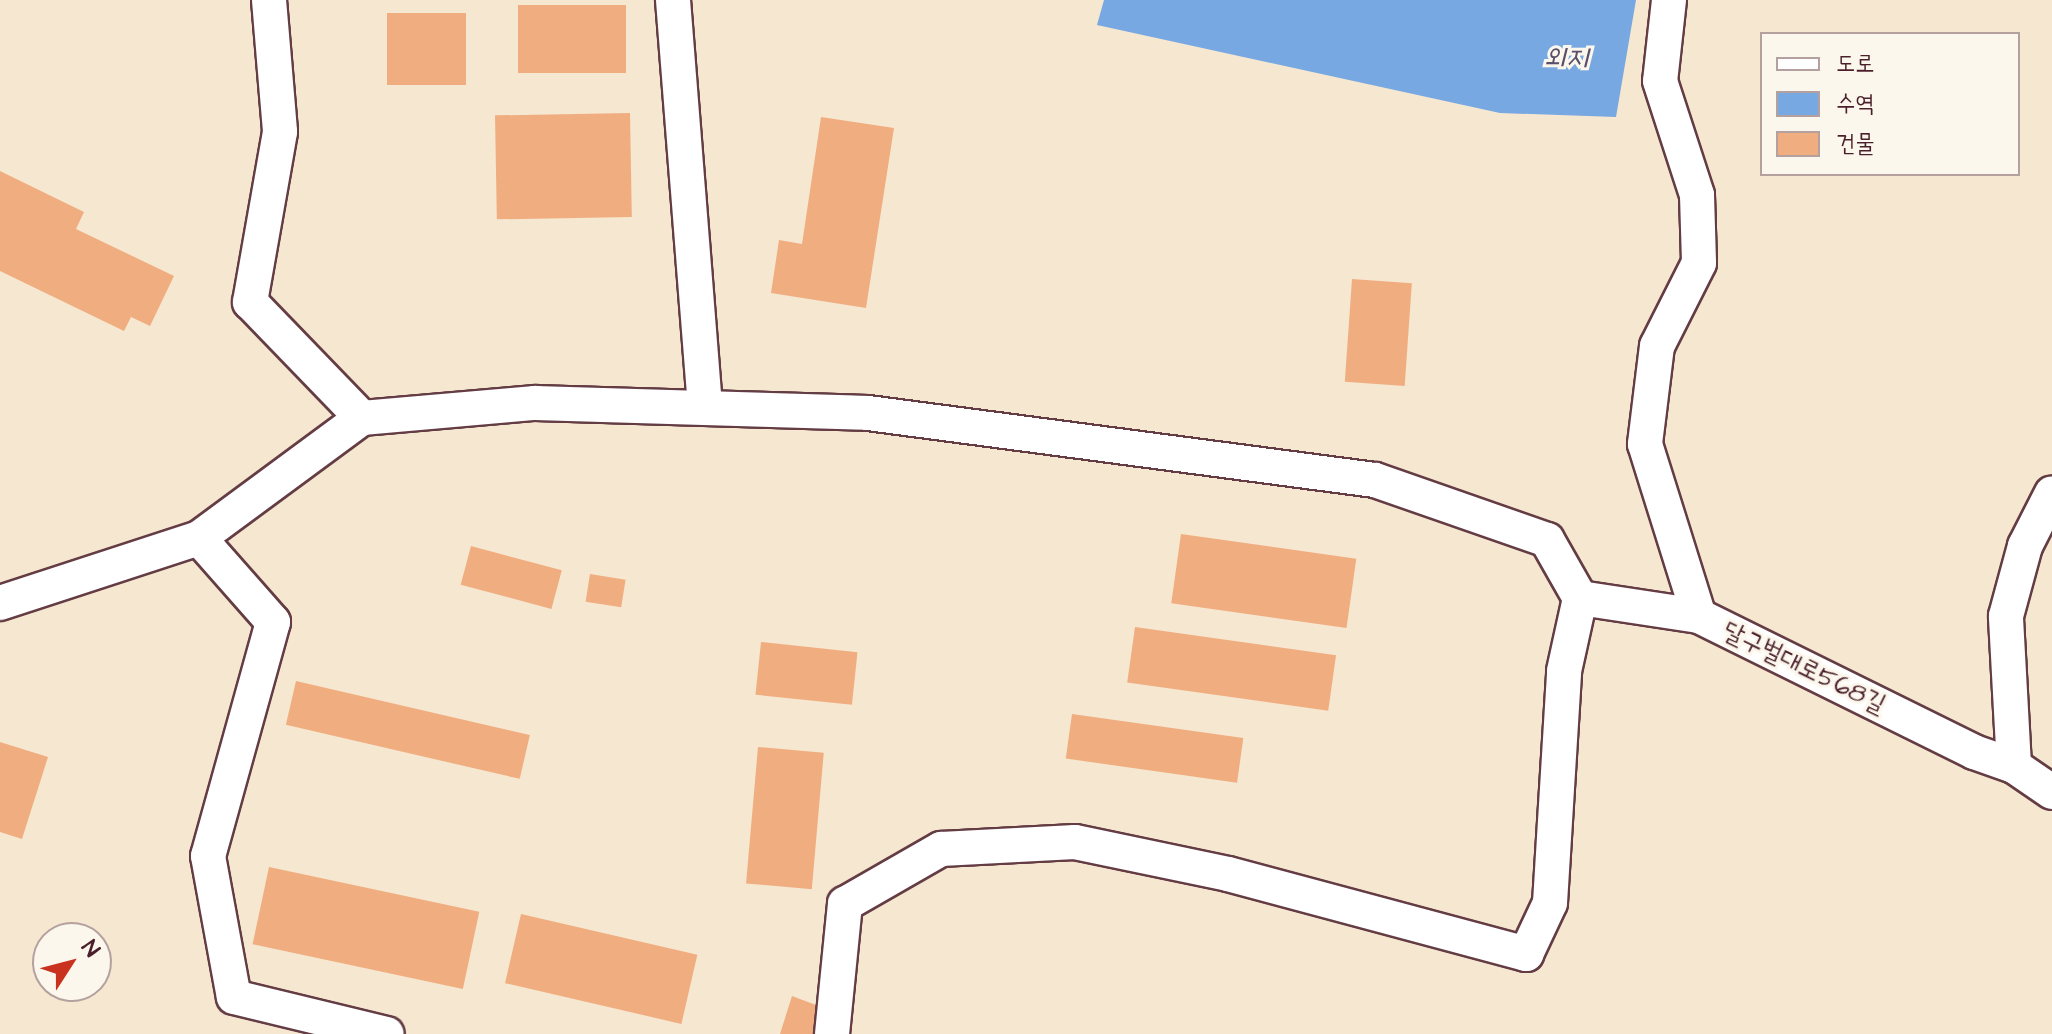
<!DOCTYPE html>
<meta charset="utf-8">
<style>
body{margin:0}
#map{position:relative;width:2052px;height:1034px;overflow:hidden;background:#f6e7d1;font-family:"Architects Daughter","Poor Story",sans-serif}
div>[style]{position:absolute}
.water>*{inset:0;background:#77a8e2}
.building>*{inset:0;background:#f0ae80;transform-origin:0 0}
.roads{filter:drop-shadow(2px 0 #643d44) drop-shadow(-2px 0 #643d44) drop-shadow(0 2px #643d44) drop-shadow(0 -2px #643d44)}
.minor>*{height:34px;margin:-17px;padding:0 17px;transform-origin:17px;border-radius:17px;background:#fff}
span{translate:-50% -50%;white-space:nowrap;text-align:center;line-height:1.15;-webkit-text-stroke:6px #fbf7ec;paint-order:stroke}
.street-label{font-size:26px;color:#4a1f2b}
.water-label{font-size:28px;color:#5a4f6b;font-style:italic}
.legend{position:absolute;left:1760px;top:32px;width:260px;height:144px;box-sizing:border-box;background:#fbf7ec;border:2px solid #b4a19f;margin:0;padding:10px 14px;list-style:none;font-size:24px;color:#4a1f2b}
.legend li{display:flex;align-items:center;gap:16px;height:40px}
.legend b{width:40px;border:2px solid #b4a19f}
.north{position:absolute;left:32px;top:922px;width:80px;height:80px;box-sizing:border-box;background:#fbf7ec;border:2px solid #b4a19f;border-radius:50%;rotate:54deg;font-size:22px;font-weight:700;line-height:32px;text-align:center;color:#4a1f2b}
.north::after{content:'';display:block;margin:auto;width:28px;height:36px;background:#c8321e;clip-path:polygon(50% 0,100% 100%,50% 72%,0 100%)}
</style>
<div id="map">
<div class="water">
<i style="clip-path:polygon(1104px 0,1636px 0,1616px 117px,1500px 113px,1097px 25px)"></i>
</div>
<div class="building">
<i style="left:518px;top:5px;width:108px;height:68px"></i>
<i style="left:387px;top:13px;width:79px;height:72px"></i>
<i style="left:630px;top:113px;width:104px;height:135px;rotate:89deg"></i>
<i style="clip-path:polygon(821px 117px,894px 128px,866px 308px,771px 293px,779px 240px,802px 244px)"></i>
<i style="clip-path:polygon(0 171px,84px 212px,76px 229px,174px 276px,150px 326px,131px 317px,124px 331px,0 271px)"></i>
<i style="left:1352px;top:279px;width:60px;height:103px;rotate:4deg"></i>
<i style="left:1181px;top:534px;width:177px;height:70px;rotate:8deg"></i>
<i style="left:471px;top:546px;width:94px;height:40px;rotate:15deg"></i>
<i style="left:590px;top:574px;width:36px;height:28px;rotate:9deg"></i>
<i style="left:1135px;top:627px;width:203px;height:56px;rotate:8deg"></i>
<i style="left:761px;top:642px;width:97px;height:53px;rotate:6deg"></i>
<i style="left:296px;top:681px;width:240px;height:45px;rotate:13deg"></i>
<i style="left:1072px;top:714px;width:173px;height:45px;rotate:8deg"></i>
<i style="clip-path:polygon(0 742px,48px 757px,22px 839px,0 832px)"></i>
<i style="left:758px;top:747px;width:66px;height:137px;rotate:5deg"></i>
<i style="left:269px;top:867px;width:215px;height:79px;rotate:12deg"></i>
<i style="left:521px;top:914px;width:181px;height:71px;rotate:13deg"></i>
<i style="clip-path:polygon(792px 996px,824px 1008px,815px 1034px,780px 1034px)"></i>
</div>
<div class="roads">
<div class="minor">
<i style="left:269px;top:0;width:132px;rotate:85.2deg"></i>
<i style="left:280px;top:132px;width:173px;rotate:100deg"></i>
<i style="left:250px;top:302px;width:161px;rotate:46deg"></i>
<i style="left:673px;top:0;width:409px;rotate:85.5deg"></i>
<i style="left:1669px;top:0;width:81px;rotate:96.3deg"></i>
<i style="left:1660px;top:81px;width:120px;rotate:72deg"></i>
<i style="left:1697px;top:195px;width:68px;rotate:88.3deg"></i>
<i style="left:1699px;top:263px;width:93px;rotate:116.8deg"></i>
<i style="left:1657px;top:346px;width:99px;rotate:97deg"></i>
<i style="left:1645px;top:444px;width:180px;rotate:72.6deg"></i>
<i style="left:199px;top:538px;width:112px;rotate:48.6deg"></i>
<i style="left:273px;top:622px;width:243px;rotate:105.5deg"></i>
<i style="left:208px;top:856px;width:143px;rotate:79.6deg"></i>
<i style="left:234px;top:997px;width:157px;rotate:13.6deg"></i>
<i style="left:0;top:603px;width:209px;rotate:-18.1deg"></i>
<i style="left:199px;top:538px;width:202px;rotate:-36.4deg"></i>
<i style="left:362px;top:418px;width:174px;rotate:-5deg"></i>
<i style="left:535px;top:403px;width:333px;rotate:1.7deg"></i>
<i style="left:868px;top:413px;width:511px;rotate:7.53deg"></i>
<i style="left:1375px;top:480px;width:182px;rotate:19.2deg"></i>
<i style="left:1547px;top:540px;width:67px;rotate:60.4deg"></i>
<i style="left:1580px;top:598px;width:120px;rotate:8.6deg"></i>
<i style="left:1699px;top:616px;width:307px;rotate:26.3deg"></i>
<i style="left:1974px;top:752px;width:42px;rotate:19.3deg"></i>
<i style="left:2014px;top:766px;width:46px;rotate:34.4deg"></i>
<i style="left:2014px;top:766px;width:150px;rotate:-93.1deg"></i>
<i style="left:2006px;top:616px;width:73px;rotate:-74.8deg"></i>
<i style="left:2025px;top:546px;width:59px;rotate:-63deg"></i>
<i style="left:832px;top:1034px;width:131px;rotate:-84.3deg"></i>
<i style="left:845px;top:904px;width:111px;rotate:-29.8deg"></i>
<i style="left:941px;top:849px;width:134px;rotate:-3deg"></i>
<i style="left:1075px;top:842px;width:156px;rotate:11.8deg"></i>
<i style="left:1228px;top:874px;width:309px;rotate:15deg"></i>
<i style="left:1526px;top:954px;width:56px;rotate:-64.8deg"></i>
<i style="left:1550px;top:903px;width:232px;rotate:-86.5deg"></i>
<i style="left:1564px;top:671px;width:75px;rotate:-77.6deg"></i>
</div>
</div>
<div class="street-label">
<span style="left:1804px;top:668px;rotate:26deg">달구벌대로568길</span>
</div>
<div class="water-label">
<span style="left:1566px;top:58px">외지</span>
</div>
<ul class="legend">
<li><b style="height:10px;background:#fff"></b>도로</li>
<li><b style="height:22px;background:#77a8e2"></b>수역</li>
<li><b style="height:22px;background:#f0ae80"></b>건물</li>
</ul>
<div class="north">N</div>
</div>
